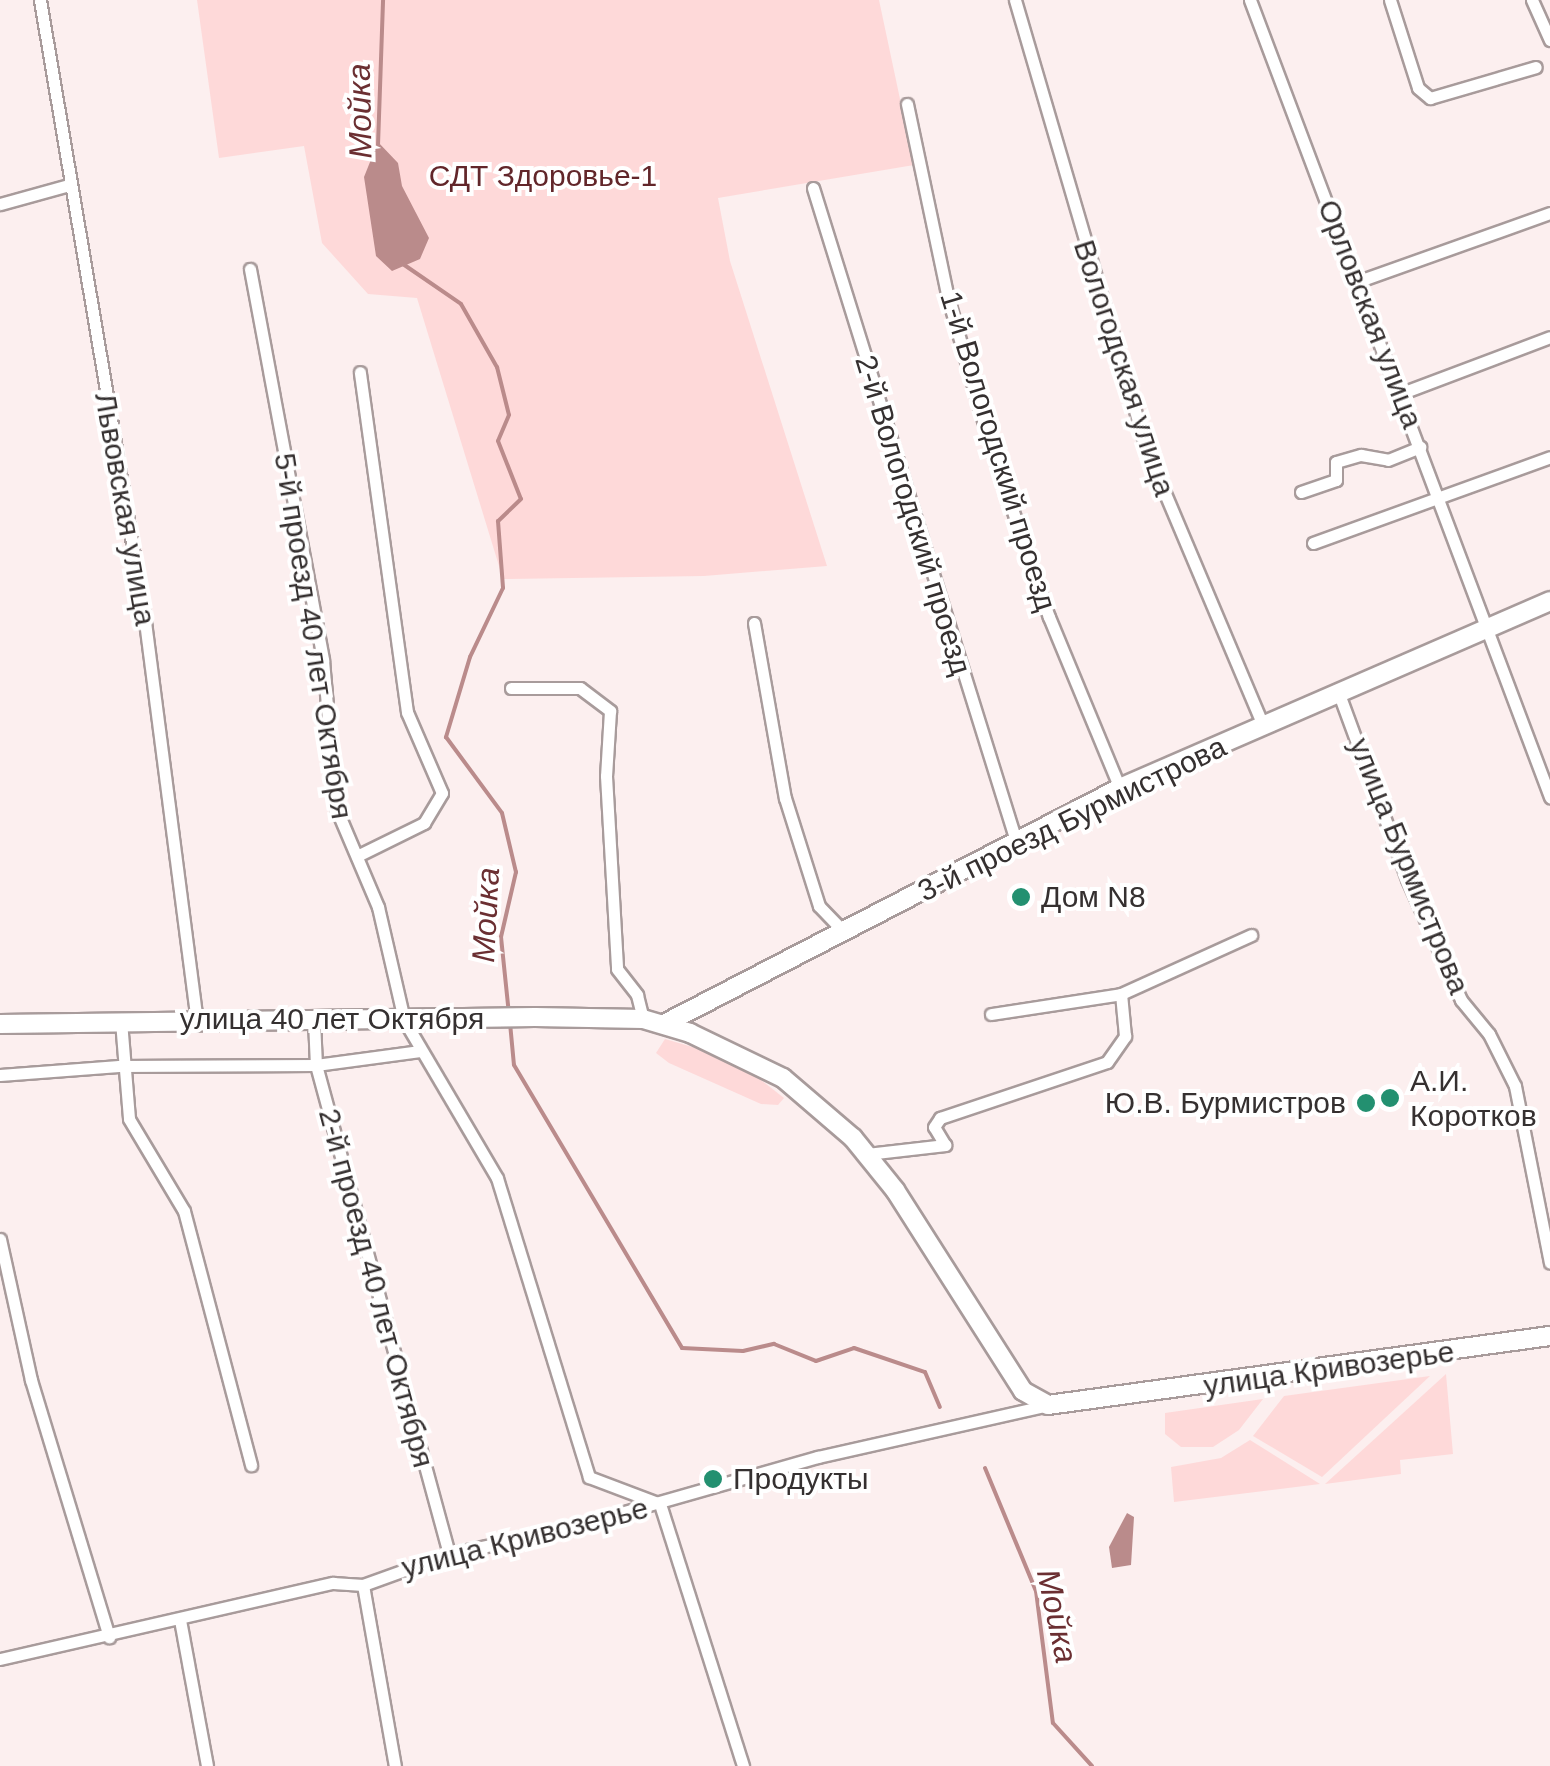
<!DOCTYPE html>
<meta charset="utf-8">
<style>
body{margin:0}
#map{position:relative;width:1550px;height:1766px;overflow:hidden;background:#fcefef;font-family:Helvetica,sans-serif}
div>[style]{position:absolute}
.green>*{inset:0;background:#fed9d9}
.water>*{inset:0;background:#ba8b8b}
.stream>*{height:4px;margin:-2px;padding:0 2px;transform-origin:2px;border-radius:2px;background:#ba8b8b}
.roads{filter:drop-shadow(2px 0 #a89b9b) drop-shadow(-2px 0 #a89b9b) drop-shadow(0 2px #a89b9b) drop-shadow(0 -2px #a89b9b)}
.minor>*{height:11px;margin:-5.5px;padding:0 5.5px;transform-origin:5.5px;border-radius:5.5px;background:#fff}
.primary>*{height:18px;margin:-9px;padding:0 9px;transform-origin:9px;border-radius:9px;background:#fff}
.dots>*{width:28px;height:28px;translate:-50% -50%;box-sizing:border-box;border:5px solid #fff;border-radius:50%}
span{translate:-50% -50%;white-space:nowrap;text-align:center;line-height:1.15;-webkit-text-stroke:8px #fff;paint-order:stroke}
.park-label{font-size:30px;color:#62262a}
.street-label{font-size:30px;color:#353030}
.poi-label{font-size:30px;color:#353030}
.left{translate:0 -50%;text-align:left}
.right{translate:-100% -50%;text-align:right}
.water-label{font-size:32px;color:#6b2f32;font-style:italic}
</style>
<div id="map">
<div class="green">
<i style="clip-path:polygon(197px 0,879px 0,914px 165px,718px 198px,730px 261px,827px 566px,704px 576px,503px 579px,417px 298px,368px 294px,322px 243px,304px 146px,219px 158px)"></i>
<i style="clip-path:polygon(665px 1039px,734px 1059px,784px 1098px,778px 1105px,761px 1104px,669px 1063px,656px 1053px)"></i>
<i style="clip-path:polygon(1446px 1374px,1453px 1454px,1400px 1460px,1401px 1474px,1325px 1484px)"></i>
<i style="clip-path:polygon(1430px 1376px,1322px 1477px,1253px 1436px,1284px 1396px)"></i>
<i style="clip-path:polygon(1263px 1399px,1239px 1430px,1213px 1447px,1181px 1447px,1165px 1434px,1165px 1413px)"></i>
<i style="clip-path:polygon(1250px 1440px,1320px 1484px,1174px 1502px,1171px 1467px,1221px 1458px)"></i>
</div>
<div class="water">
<i style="clip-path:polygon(378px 142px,398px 163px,402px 186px,429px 238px,420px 259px,392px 271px,376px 256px,364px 177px)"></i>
<i style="clip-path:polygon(1127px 1513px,1134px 1517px,1131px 1565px,1112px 1568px,1109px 1547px)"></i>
</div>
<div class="stream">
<i style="left:378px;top:145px;width:145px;rotate:-88deg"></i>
<i style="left:400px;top:262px;width:74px;rotate:34.5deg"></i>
<i style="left:461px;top:304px;width:73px;rotate:60.3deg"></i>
<i style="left:497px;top:367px;width:49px;rotate:76deg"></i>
<i style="left:509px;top:415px;width:28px;rotate:113deg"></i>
<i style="left:498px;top:441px;width:62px;rotate:68.4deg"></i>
<i style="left:521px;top:499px;width:32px;rotate:136deg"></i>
<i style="left:498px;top:521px;width:67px;rotate:85.7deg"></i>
<i style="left:503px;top:588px;width:76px;rotate:115.6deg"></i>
<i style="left:470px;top:657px;width:84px;rotate:106.7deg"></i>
<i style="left:446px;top:737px;width:94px;rotate:53.6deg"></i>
<i style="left:502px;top:813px;width:61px;rotate:76.7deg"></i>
<i style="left:516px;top:872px;width:67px;rotate:103deg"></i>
<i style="left:501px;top:937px;width:77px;rotate:84.1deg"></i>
<i style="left:510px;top:1023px;width:42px;rotate:84.6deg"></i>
<i style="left:514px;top:1065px;width:329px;rotate:59.3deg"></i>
<i style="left:682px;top:1348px;width:61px;rotate:2.8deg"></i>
<i style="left:743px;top:1351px;width:32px;rotate:-13deg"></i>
<i style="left:774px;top:1344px;width:45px;rotate:22deg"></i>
<i style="left:816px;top:1361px;width:40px;rotate:-18.9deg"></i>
<i style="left:854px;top:1348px;width:75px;rotate:18.7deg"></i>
<i style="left:925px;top:1372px;width:38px;rotate:67deg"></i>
<i style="left:985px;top:1468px;width:133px;rotate:67.5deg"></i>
<i style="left:1036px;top:1591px;width:133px;rotate:82.7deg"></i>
<i style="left:1053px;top:1723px;width:58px;rotate:47.8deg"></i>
</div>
<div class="roads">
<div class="minor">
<i style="left:40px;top:0;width:623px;rotate:80.39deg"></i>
<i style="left:144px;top:614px;width:409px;rotate:82.6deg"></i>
<i style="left:1015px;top:0;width:465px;rotate:73.7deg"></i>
<i style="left:1145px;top:446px;width:304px;rotate:67.1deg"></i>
<i style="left:1250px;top:0;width:852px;rotate:69.37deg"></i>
<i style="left:1390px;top:0;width:92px;rotate:72.3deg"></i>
<i style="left:1418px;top:88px;width:16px;rotate:40deg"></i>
<i style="left:1430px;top:98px;width:110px;rotate:-16.3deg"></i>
<i style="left:1532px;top:0;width:44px;rotate:65.8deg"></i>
<i style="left:907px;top:104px;width:198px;rotate:78.1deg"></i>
<i style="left:948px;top:298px;width:152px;rotate:74deg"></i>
<i style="left:990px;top:444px;width:183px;rotate:71.2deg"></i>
<i style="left:1049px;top:617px;width:185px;rotate:67.5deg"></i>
<i style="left:813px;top:188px;width:684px;rotate:72.73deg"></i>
<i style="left:0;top:204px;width:72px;rotate:-15.4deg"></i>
<i style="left:250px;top:269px;width:398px;rotate:79.4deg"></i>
<i style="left:323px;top:660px;width:149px;rotate:85deg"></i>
<i style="left:336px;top:808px;width:108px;rotate:67deg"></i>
<i style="left:378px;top:907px;width:116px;rotate:77deg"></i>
<i style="left:404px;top:1020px;width:183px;rotate:59.5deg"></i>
<i style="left:497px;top:1178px;width:313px;rotate:72.9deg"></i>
<i style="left:589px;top:1477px;width:76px;rotate:20.8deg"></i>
<i style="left:660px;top:1504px;width:275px;rotate:72.4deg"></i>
<i style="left:1359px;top:281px;width:203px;rotate:-19.6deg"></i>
<i style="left:1402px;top:393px;width:158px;rotate:-20.7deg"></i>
<i style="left:1301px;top:492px;width:37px;rotate:-19deg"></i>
<i style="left:1336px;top:480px;width:18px;rotate:-90deg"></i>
<i style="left:1336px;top:462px;width:26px;rotate:-16deg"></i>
<i style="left:1361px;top:455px;width:27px;rotate:10deg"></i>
<i style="left:1388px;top:460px;width:35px;rotate:-22deg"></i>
<i style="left:1313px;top:543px;width:252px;rotate:-19.9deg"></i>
<i style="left:754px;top:623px;width:178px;rotate:80deg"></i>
<i style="left:785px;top:798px;width:113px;rotate:72.5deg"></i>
<i style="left:819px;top:906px;width:37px;rotate:46deg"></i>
<i style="left:511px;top:688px;width:69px"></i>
<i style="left:580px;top:688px;width:38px;rotate:37deg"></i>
<i style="left:610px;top:711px;width:65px;rotate:93.5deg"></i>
<i style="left:606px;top:776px;width:193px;rotate:86.7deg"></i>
<i style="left:617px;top:969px;width:33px;rotate:52deg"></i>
<i style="left:637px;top:995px;width:25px;rotate:76deg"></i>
<i style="left:1339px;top:694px;width:197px;rotate:69.8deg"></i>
<i style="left:1407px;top:879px;width:133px;rotate:65.9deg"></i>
<i style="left:1461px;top:1000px;width:44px;rotate:50.5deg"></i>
<i style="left:1489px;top:1034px;width:58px;rotate:63.4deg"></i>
<i style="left:1515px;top:1086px;width:180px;rotate:78.8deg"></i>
<i style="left:357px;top:856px;width:75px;rotate:-26.2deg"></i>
<i style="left:424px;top:823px;width:35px;rotate:-59deg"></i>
<i style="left:442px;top:793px;width:88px;rotate:-113.4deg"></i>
<i style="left:407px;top:712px;width:343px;rotate:-97.9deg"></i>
<i style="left:991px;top:1014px;width:132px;rotate:-8.7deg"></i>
<i style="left:1121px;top:994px;width:143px;rotate:-24.4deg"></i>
<i style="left:314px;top:1020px;width:45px;rotate:87.5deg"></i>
<i style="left:316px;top:1065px;width:507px;rotate:74.78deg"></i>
<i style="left:121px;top:1021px;width:98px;rotate:85.3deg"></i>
<i style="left:129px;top:1119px;width:107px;rotate:59.1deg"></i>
<i style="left:184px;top:1211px;width:263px;rotate:75.2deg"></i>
<i style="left:0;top:1075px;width:119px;rotate:-4.3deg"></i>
<i style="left:119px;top:1066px;width:197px;rotate:-0.3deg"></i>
<i style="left:316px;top:1065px;width:105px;rotate:-7.7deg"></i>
<i style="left:867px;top:1154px;width:79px;rotate:-6.6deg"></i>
<i style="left:945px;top:1145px;width:21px;rotate:-121deg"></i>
<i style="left:934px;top:1127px;width:11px;rotate:-56deg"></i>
<i style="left:940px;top:1118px;width:176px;rotate:-18.5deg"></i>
<i style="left:1107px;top:1062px;width:32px;rotate:-55deg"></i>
<i style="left:1125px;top:1036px;width:42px;rotate:-95.4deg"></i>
<i style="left:0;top:1239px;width:144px;rotate:77.6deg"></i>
<i style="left:31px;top:1380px;width:269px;rotate:73.1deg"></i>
<i style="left:363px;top:1585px;width:184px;rotate:80deg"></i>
<i style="left:180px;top:1620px;width:148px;rotate:79.5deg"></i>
<i style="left:0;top:1659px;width:342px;rotate:-12.9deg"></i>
<i style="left:333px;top:1583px;width:30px;rotate:4deg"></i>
<i style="left:363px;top:1585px;width:91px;rotate:-19.8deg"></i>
<i style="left:449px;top:1554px;width:115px;rotate:-12.1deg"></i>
<i style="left:561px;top:1530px;width:267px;rotate:-15.9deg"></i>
<i style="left:818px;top:1457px;width:236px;rotate:-12.7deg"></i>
</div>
<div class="primary">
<i style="left:0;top:1024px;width:535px;rotate:-0.75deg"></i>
<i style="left:535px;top:1017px;width:108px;rotate:1.1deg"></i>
<i style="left:643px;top:1019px;width:49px;rotate:16.6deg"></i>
<i style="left:690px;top:1033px;width:103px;rotate:25.8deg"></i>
<i style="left:783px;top:1078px;width:92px;rotate:40.6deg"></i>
<i style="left:853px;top:1138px;width:67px;rotate:51.1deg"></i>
<i style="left:895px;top:1190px;width:238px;rotate:57.5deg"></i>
<i style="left:1023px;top:1391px;width:29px;rotate:29deg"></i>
<i style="left:1048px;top:1405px;width:507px;rotate:-7.83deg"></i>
<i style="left:664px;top:1024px;width:513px;rotate:-27.36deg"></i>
<i style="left:1120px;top:788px;width:469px;rotate:-23.5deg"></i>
</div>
</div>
<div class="dots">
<i style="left:1021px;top:897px;background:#239070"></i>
<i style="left:1390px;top:1098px;background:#239070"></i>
<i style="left:1366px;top:1103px;background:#239070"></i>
<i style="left:713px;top:1479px;background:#239070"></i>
</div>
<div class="park-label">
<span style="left:543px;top:176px">СДТ Здоровье-1</span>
</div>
<div class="street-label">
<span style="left:1370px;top:314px;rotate:69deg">Орловская улица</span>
<span style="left:1124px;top:368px;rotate:72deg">Вологодская улица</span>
<span style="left:998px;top:451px;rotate:73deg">1-й Вологодский проезд</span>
<span style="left:125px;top:509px;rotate:80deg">Львовская улица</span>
<span style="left:913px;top:515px;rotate:73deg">2-й Вологодский проезд</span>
<span style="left:313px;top:636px;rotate:81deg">5-й проезд 40 лет Октября</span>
<span style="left:1072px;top:819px;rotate:-26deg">3-й проезд Бурмистрова</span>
<span style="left:1409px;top:866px;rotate:68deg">улица Бурмистрова</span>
<span style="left:332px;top:1019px">улица 40 лет Октября</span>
<span style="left:376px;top:1288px;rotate:75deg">2-й проезд 40 лет Октября</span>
<span style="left:1329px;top:1369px;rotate:-8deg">улица Кривозерье</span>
<span style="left:525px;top:1538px;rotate:-14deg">улица Кривозерье</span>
</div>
<div class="poi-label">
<span class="left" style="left:1041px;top:897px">Дом N8</span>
<span class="left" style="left:1410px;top:1098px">А.И.<br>Коротков</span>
<span class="right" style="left:1346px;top:1103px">Ю.В. Бурмистров</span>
<span class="left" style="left:733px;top:1479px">Продукты</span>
</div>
<div class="water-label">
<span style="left:360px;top:111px;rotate:-91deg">Мойка</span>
<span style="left:486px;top:915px;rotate:-87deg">Мойка</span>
<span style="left:1057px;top:1616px;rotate:78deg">Мойка</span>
</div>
</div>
